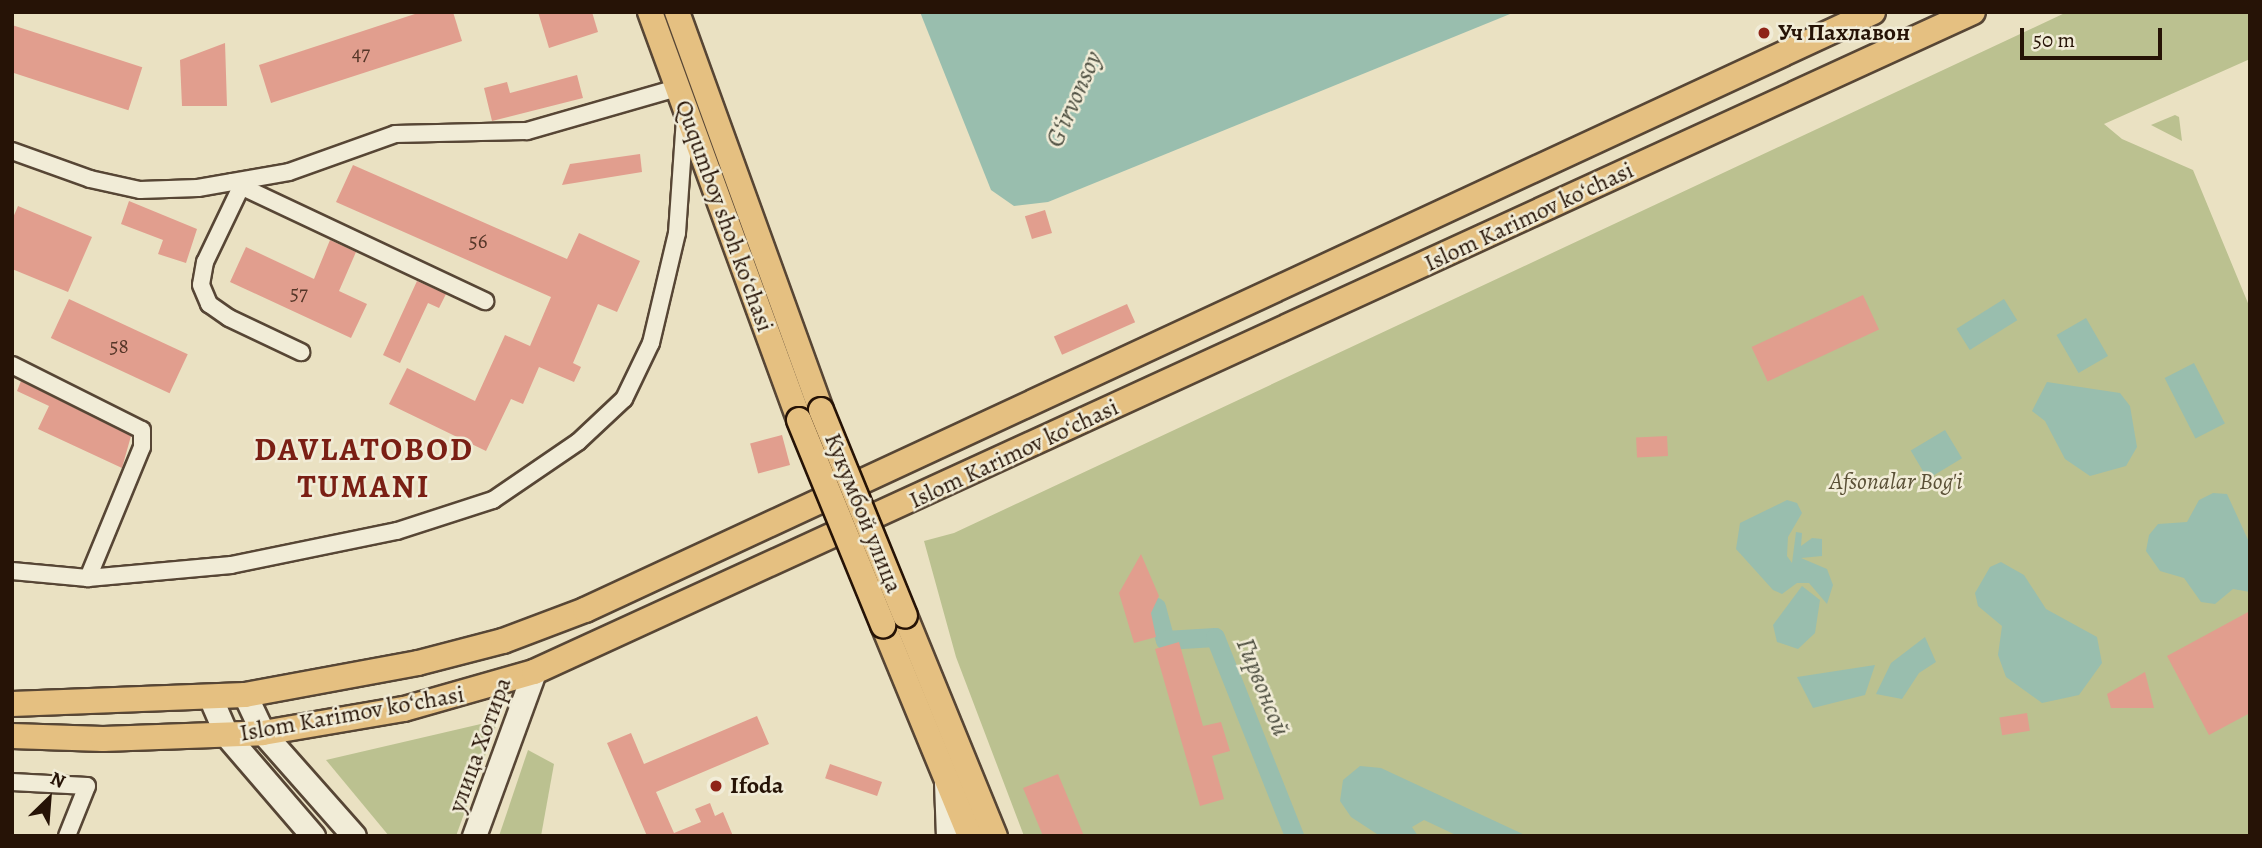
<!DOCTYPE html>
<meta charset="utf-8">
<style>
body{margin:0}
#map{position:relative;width:2262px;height:848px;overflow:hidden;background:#eae1c2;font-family:Alegreya,serif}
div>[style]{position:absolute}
.green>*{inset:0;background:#bbc190}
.water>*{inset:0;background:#99beae;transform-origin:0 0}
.canal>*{height:19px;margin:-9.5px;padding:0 9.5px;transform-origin:9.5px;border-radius:9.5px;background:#99beae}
.building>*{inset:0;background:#e19e8e;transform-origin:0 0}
.roads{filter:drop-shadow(2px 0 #574635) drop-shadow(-2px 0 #574635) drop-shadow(0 2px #574635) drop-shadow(0 -2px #574635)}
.minor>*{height:16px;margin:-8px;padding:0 8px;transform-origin:8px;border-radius:8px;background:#f1ecd7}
.secondary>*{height:23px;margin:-11.5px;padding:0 11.5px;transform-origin:11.5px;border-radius:11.5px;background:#f1ecd7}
.primary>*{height:24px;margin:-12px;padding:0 12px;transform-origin:12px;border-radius:12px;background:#e5c081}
.bridges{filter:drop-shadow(2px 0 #261306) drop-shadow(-2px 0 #261306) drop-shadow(0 2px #261306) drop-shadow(0 -2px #261306)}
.primary-bridge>*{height:24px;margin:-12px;padding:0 12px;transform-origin:12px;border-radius:12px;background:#e5c081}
.dots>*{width:19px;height:19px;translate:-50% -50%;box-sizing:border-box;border:4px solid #f1ecd7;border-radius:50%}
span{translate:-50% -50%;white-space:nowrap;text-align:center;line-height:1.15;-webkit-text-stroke:5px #f1ecd7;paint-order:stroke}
.number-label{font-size:21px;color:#553628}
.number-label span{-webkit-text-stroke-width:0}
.poi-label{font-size:24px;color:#261306;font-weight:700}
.left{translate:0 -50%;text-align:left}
.street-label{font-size:24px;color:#261306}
.park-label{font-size:24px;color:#5a5036;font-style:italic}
.water-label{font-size:26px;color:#4e4f41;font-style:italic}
.district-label{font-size:32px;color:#7a1f14;font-weight:700;letter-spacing:2px}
.frame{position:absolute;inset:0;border:14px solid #261306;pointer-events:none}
.north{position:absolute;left:14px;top:764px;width:70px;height:70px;-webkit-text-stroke:5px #f1ecd7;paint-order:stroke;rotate:25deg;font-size:19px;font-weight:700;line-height:28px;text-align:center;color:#261306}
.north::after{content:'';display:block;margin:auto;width:24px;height:32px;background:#261306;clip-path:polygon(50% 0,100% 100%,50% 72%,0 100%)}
.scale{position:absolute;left:2020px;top:28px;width:142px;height:32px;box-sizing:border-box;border:4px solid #261306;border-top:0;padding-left:9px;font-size:21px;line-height:24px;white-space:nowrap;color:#261306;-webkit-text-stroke:5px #f1ecd7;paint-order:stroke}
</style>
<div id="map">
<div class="green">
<i style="clip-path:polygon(2067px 12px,2250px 12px,2250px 59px,2104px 124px,2122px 139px,2193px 170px,2250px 308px,2250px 836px,1024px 836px,956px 657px,924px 541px,954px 533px)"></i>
<i style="clip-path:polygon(2175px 115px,2179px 117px,2182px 141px,2151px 125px)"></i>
<i style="clip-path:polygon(498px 720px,456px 836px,389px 836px,326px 760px)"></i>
<i style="clip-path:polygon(528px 750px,554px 764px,541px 836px,499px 836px)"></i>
</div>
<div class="water">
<i style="clip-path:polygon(920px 12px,1515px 12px,1048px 202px,1014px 206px,991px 190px)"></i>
<i style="left:2004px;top:299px;width:25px;height:56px;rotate:58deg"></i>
<i style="left:2086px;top:318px;width:44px;height:34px;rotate:60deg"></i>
<i style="left:2194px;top:363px;width:68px;height:33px;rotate:63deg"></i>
<i style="clip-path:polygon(2047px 382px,2120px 393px,2130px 406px,2137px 447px,2126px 466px,2090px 476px,2065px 459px,2045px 421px,2032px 411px)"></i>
<i style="left:1945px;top:430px;width:33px;height:40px;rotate:59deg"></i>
<i style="clip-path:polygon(2213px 493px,2227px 494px,2250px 544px,2250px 592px,2233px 589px,2215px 604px,2201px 602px,2184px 578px,2160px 571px,2146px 551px,2149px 535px,2158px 524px,2187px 522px,2199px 500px)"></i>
<i style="clip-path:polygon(1787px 500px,1797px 503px,1802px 513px,1788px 537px,1787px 556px,1792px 563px,1796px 532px,1802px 533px,1801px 546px,1812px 538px,1822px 539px,1822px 556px,1801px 558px,1827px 569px,1833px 585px,1827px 604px,1809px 583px,1797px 583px,1782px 594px,1773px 590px,1736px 549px,1740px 523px)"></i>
<i style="clip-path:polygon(2001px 562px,2024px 575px,2046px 609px,2097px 637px,2102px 663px,2079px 695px,2042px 703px,2006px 677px,1998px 655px,2002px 626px,1978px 606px,1975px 593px,1990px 567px)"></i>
<i style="clip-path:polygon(1802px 586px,1820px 600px,1815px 633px,1798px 649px,1777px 642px,1773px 625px)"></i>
<i style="clip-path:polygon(1925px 637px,1936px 662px,1919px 673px,1902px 699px,1876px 694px,1891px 663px)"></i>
<i style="clip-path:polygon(1875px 665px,1865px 695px,1813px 708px,1797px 677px)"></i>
<i style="clip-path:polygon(1360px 766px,1381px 768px,1527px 836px,1458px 836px,1424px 820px,1412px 827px,1418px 836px,1380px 836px,1351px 817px,1340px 801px,1343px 780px)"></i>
</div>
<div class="canal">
<i style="left:1156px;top:607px;width:34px;rotate:75deg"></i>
<i style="left:1165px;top:640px;width:50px;rotate:-3.4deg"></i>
<i style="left:1215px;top:637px;width:214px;rotate:68.3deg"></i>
</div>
<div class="building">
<i style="clip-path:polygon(421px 12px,453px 12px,462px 41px,271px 103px,259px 65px)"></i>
<i style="clip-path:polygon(538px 12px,592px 12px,598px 32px,549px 48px)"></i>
<i style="left:12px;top:25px;width:137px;height:45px;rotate:18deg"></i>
<i style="clip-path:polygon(225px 43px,227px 106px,182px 106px,180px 60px)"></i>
<i style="clip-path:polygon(577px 75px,583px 98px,492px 121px,484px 88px,507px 82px,510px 93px)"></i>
<i style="clip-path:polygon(640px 154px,642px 172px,562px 185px,570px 164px)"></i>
<i style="clip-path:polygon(353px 165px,567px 259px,579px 233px,640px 261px,617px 312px,598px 304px,573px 363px,581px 367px,574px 382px,539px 367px,523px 404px,511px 399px,486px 451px,389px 404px,407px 368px,475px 401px,505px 335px,530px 346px,551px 297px,336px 202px)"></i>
<i style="clip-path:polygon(129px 201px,197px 229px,186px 263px,158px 254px,163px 240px,121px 224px)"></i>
<i style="clip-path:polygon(18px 206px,92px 237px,68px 292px,12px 269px,12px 220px)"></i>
<i style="left:1045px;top:210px;width:24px;height:21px;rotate:73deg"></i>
<i style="clip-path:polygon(330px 240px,356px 252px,339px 291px,367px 304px,351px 338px,230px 282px,246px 247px,314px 279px)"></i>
<i style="clip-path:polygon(417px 281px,446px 294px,439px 308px,428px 303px,400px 363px,383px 355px)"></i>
<i style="left:1863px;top:295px;width:38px;height:123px;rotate:65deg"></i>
<i style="left:69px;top:299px;width:131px;height:43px;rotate:25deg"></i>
<i style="left:1127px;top:304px;width:20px;height:80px;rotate:66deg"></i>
<i style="clip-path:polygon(21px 381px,131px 436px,122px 468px,38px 429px,49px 406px,17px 391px)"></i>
<i style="left:782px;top:435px;width:31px;height:33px;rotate:75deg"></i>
<i style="left:1667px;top:436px;width:20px;height:31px;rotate:87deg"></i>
<i style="clip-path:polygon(1141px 554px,1159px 596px,1151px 613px,1156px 637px,1134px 643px,1119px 593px)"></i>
<i style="clip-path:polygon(2250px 611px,2250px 713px,2209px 735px,2167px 656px)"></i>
<i style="clip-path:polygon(1179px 642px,1203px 726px,1221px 722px,1230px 751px,1212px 756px,1224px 799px,1200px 806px,1155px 649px)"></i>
<i style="clip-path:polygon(2145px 672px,2154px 708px,2111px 708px,2107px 694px)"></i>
<i style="left:2027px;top:713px;width:18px;height:28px;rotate:81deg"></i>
<i style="clip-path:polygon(757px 716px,769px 744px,656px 792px,674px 833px,701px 822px,695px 809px,710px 803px,715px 816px,723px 812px,733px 836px,647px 836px,607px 743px,631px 733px,644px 764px)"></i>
<i style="left:830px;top:764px;width:55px;height:15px;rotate:19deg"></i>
<i style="clip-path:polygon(1058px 774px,1084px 836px,1043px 836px,1023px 788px)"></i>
</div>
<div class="roads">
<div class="minor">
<i style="left:12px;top:151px;width:83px;rotate:19.7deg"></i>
<i style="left:90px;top:179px;width:51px;rotate:12.4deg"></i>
<i style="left:140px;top:190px;width:58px;rotate:-2deg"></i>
<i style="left:198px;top:188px;width:92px;rotate:-10deg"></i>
<i style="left:289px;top:172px;width:113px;rotate:-19.7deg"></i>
<i style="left:395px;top:134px;width:132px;rotate:-1.3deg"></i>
<i style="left:527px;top:131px;width:156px;rotate:-16deg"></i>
<i style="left:232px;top:182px;width:280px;rotate:25.2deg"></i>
<i style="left:241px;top:187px;width:83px;rotate:115.6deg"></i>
<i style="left:205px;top:262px;width:23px;rotate:100deg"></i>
<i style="left:201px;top:285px;width:21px;rotate:67deg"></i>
<i style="left:209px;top:304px;width:24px;rotate:35deg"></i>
<i style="left:229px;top:318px;width:80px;rotate:25.3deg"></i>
<i style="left:12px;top:365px;width:145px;rotate:26.6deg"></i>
<i style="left:142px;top:430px;width:17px;rotate:90deg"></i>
<i style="left:142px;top:447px;width:142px;rotate:112.4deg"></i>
<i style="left:12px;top:571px;width:76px;rotate:5.3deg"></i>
<i style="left:88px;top:578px;width:144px;rotate:-5.2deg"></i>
<i style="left:231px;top:565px;width:169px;rotate:-11.6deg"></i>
<i style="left:397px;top:531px;width:101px;rotate:-17.9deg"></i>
<i style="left:493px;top:500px;width:103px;rotate:-34.3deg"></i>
<i style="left:578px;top:442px;width:63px;rotate:-43.1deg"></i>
<i style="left:624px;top:399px;width:62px;rotate:-64.3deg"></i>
<i style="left:651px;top:343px;width:113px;rotate:-76.7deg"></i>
<i style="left:677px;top:233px;width:115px;rotate:-86deg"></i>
<i style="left:12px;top:782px;width:75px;rotate:3.1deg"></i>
<i style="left:87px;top:786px;width:54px;rotate:111.8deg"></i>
</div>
<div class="secondary">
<i style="left:245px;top:695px;width:42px;rotate:64.7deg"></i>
<i style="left:263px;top:733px;width:137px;rotate:48.5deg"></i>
<i style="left:211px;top:699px;width:40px;rotate:66.6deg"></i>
<i style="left:227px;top:736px;width:132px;rotate:49.3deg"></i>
<i style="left:946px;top:782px;width:54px;rotate:87.9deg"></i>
<i style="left:474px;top:836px;width:175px;rotate:-69.9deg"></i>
</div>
<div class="primary">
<i style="left:650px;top:12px;width:434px;rotate:69.9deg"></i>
<i style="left:677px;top:12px;width:423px;rotate:70.1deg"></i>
<i style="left:905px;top:616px;width:238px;rotate:67.8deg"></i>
<i style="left:883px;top:625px;width:228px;rotate:67.6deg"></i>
<i style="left:12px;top:704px;width:233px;rotate:-2.2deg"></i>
<i style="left:245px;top:695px;width:176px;rotate:-10.5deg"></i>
<i style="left:418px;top:663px;width:88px;rotate:-14.5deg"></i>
<i style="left:503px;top:641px;width:88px;rotate:-20.7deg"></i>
<i style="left:585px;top:610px;width:1420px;rotate:-24.9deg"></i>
<i style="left:12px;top:736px;width:91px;rotate:1.9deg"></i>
<i style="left:103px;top:739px;width:160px;rotate:-2.1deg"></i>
<i style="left:263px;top:733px;width:143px;rotate:-9.7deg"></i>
<i style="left:404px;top:709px;width:135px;rotate:-15.9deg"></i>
<i style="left:534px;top:672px;width:1583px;rotate:-24.64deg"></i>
</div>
</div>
<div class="bridges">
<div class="primary-bridge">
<i style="left:821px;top:410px;width:222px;rotate:67.8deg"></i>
<i style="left:799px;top:420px;width:222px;rotate:67.7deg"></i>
</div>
</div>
<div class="dots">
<i style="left:1764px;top:33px;background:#8f2418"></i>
<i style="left:716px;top:786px;background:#8f2418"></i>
</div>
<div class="number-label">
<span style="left:361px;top:53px">47</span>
<span style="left:478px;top:241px">56</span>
<span style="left:299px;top:293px">57</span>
<span style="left:119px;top:346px">58</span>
</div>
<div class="poi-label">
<span class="left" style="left:1778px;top:33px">Уч Пахлавон</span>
<span class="left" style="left:730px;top:786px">Ifoda</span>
</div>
<div class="street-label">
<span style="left:724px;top:216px;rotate:70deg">Ququmboy shoh koʻchasi</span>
<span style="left:1529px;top:217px;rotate:-25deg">Islom Karimov koʻchasi</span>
<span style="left:1014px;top:454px;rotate:-25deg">Islom Karimov koʻchasi</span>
<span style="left:863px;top:513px;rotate:68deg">Кукумбой улица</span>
<span style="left:352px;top:714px;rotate:-10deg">Islom Karimov koʻchasi</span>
<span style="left:480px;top:745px;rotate:-70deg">улица Хотира</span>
</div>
<div class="park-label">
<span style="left:1896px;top:482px">Afsonalar Bog'i</span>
</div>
<div class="water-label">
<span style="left:1074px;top:99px;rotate:-66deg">G‘irvonsoy</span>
<span style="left:1263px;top:687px;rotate:68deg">Гирвонсой</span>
</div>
<div class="district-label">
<span style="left:364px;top:468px">DAVLATOBOD<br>TUMANI</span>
</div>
<div class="frame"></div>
<div class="north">N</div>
<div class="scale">50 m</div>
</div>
